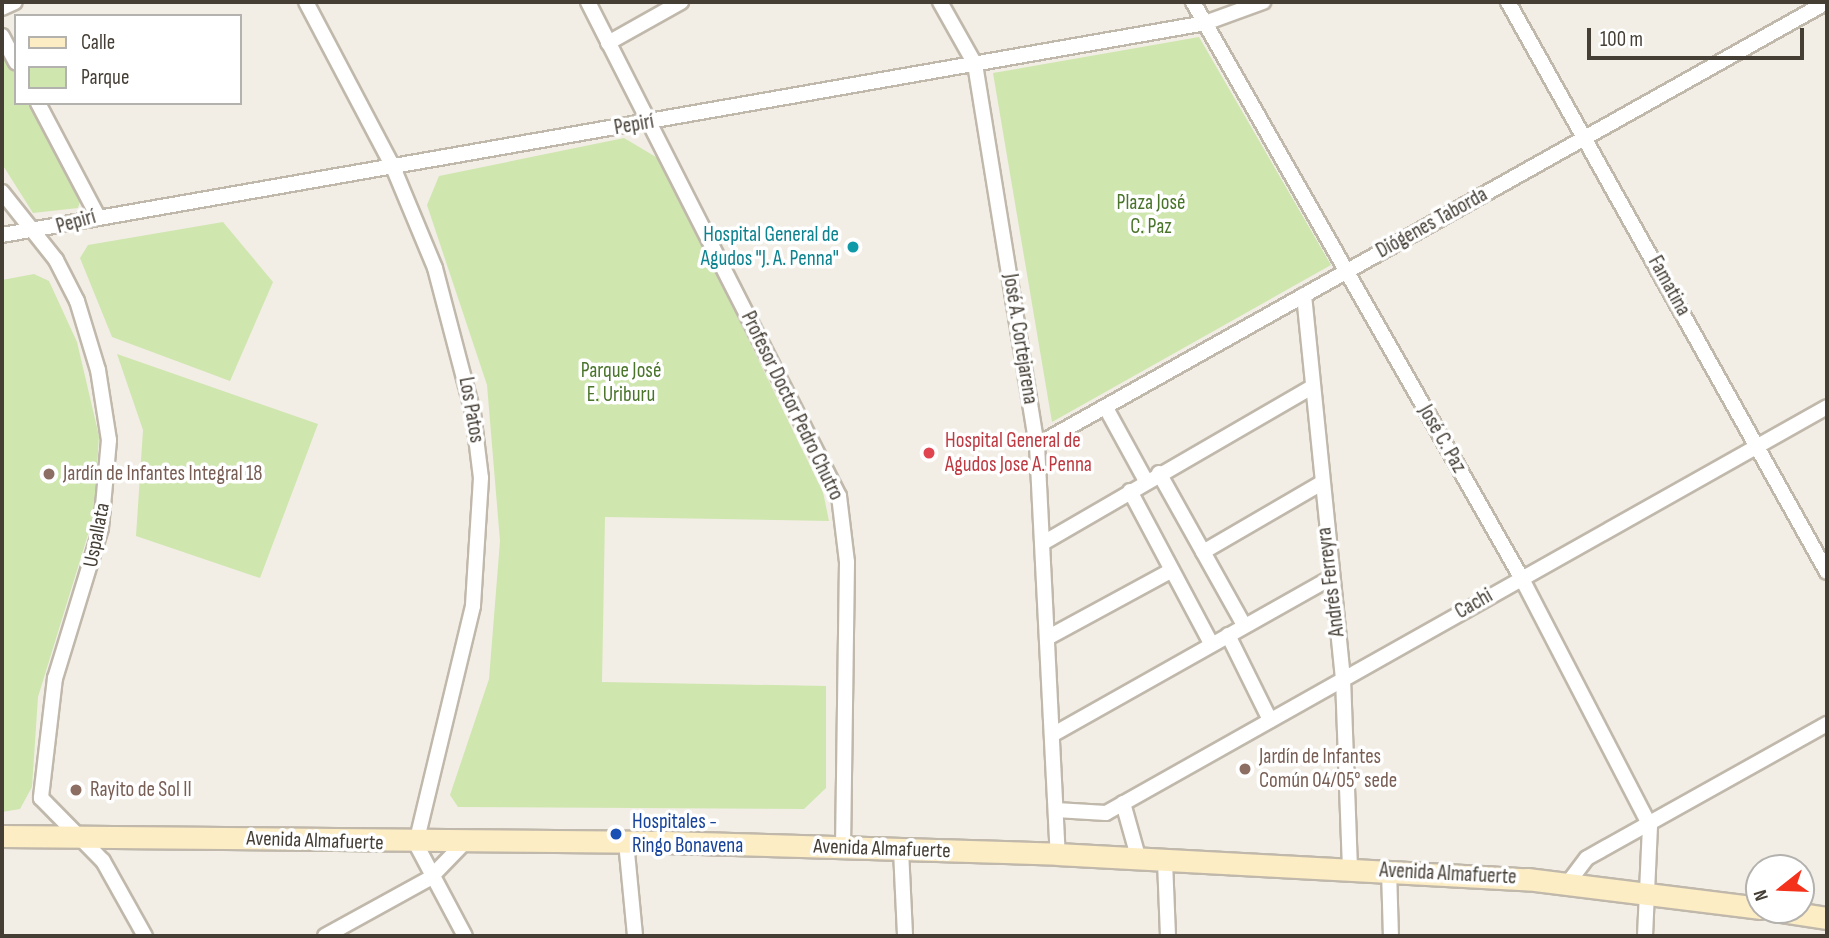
<!DOCTYPE html>
<meta charset="utf-8">
<style>
body{margin:0}
#map{position:relative;width:1829px;height:938px;overflow:hidden;background:#f2eee5;font-family:"Sofia Sans Condensed",sans-serif}
div>[style]{position:absolute}
.green>*{inset:0;background:#cfe6af}
.roads{filter:drop-shadow(2px 0 #c0b8ab) drop-shadow(-2px 0 #c0b8ab) drop-shadow(0 2px #c0b8ab) drop-shadow(0 -2px #c0b8ab)}
.street>*{height:14px;margin:-7px;padding:0 7px;transform-origin:7px;border-radius:7px;background:#fff}
.secondary>*{height:21px;margin:-10.5px;padding:0 10.5px;transform-origin:10.5px;border-radius:10.5px;background:#fdedc4}
.dots>*{width:19px;height:19px;translate:-50% -50%;box-sizing:border-box;border:4px solid #fff;border-radius:50%}
span{translate:-50% -50%;white-space:nowrap;text-align:center;line-height:1.15;-webkit-text-stroke:7px #fff;paint-order:stroke}
.street-label{font-size:21px;color:#443e35}
.park-label{font-size:21px;color:#49742a}
.culture-label{font-size:21px;color:#0d838f}
.right{translate:-100% -50%;text-align:right}
.health-label{font-size:21px;color:#be3a42}
.left{translate:0 -50%;text-align:left}
.education-label{font-size:21px;color:#785e54}
.transit-label{font-size:21px;color:#164399}
.frame{position:absolute;inset:0;border:4px solid #443e35;pointer-events:none}
.legend{position:absolute;left:14px;top:14px;width:228px;height:91px;box-sizing:border-box;background:#fff;border:2px solid #b4b2ae;margin:0;padding:9px 12px;list-style:none;font-size:21px;color:#443e35}
.legend li{display:flex;align-items:center;gap:14px;height:35px}
.legend b{width:35px;border:2px solid #b4b2ae}
.north{position:absolute;left:1745px;top:854px;width:70px;height:70px;box-sizing:border-box;background:#fff;border:2px solid #b4b2ae;border-radius:50%;rotate:252deg;font-size:19px;font-weight:700;line-height:28px;text-align:center;color:#443e35}
.north::after{content:'';display:block;margin:auto;width:24px;height:32px;background:#f4311a;clip-path:polygon(50% 0,100% 100%,50% 72%,0 100%)}
.scale{position:absolute;left:1587px;top:28px;width:217px;height:32px;box-sizing:border-box;border:4px solid #443e35;border-top:0;padding-left:9px;font-size:21px;line-height:24px;white-space:nowrap;color:#443e35;-webkit-text-stroke:5px #fff;paint-order:stroke}
</style>
<div id="map">
<div class="green">
<i style="clip-path:polygon(1199px 37px,1331px 265px,1052px 422px,993px 73px)"></i>
<i style="clip-path:polygon(2px 46px,16px 73px,16px 103px,32px 103px,81px 198px,78px 208px,33px 213px,2px 164px)"></i>
<i style="clip-path:polygon(624px 138px,661px 160px,823px 492px,829px 521px,605px 517px,602px 682px,826px 686px,826px 788px,804px 809px,458px 807px,450px 795px,489px 679px,500px 541px,487px 385px,427px 205px,439px 176px)"></i>
<i style="clip-path:polygon(223px 222px,273px 282px,230px 381px,112px 337px,80px 258px,88px 245px)"></i>
<i style="clip-path:polygon(34px 274px,49px 281px,77px 342px,99px 436px,94px 515px,38px 697px,32px 787px,20px 809px,2px 812px,2px 280px)"></i>
<i style="clip-path:polygon(117px 354px,318px 424px,260px 578px,136px 536px,143px 430px)"></i>
</div>
<div class="roads">
<div class="street">
<i style="left:306px;top:2px;width:187px;rotate:62.2deg"></i>
<i style="left:393px;top:167px;width:109px;rotate:67.4deg"></i>
<i style="left:435px;top:268px;width:150px;rotate:75.3deg"></i>
<i style="left:473px;top:413px;width:65px;rotate:83deg"></i>
<i style="left:481px;top:478px;width:128px;rotate:93.6deg"></i>
<i style="left:473px;top:606px;width:245px;rotate:103.5deg"></i>
<i style="left:416px;top:844px;width:104px;rotate:62deg"></i>
<i style="left:588px;top:2px;width:554px;rotate:63.07deg"></i>
<i style="left:839px;top:496px;width:66px;rotate:83.1deg"></i>
<i style="left:847px;top:562px;width:286px;rotate:90.8deg"></i>
<i style="left:940px;top:2px;width:71px;rotate:60.6deg"></i>
<i style="left:975px;top:64px;width:386px;rotate:80.8deg"></i>
<i style="left:1037px;top:445px;width:410px;rotate:87.1deg"></i>
<i style="left:1193px;top:2px;width:662px;rotate:60.3deg"></i>
<i style="left:1521px;top:577px;width:280px;rotate:62.6deg"></i>
<i style="left:1650px;top:826px;width:110px;rotate:92.6deg"></i>
<i style="left:1508px;top:2px;width:653px;rotate:60.77deg"></i>
<i style="left:2px;top:8px;width:14px;rotate:-25deg"></i>
<i style="left:2px;top:36px;width:30px;rotate:62deg"></i>
<i style="left:608px;top:43px;width:84px;rotate:-29.3deg"></i>
<i style="left:38px;top:103px;width:127px;rotate:62.2deg"></i>
<i style="left:2px;top:192px;width:87px;rotate:51.5deg"></i>
<i style="left:56px;top:260px;width:46px;rotate:62.9deg"></i>
<i style="left:77px;top:301px;width:72px;rotate:73.1deg"></i>
<i style="left:98px;top:370px;width:71px;rotate:81.1deg"></i>
<i style="left:109px;top:440px;width:88px;rotate:95.2deg"></i>
<i style="left:101px;top:528px;width:157px;rotate:107deg"></i>
<i style="left:55px;top:678px;width:121px;rotate:96.7deg"></i>
<i style="left:41px;top:798px;width:88px;rotate:45.5deg"></i>
<i style="left:103px;top:861px;width:86px;rotate:60.8deg"></i>
<i style="left:2px;top:235px;width:1222px;rotate:-9.99deg"></i>
<i style="left:1205px;top:23px;width:62px;rotate:-19.9deg"></i>
<i style="left:1304px;top:295px;width:385px;rotate:84.2deg"></i>
<i style="left:1343px;top:678px;width:190px;rotate:87.9deg"></i>
<i style="left:1106px;top:408px;width:83px;rotate:61.3deg"></i>
<i style="left:1037px;top:445px;width:906px;rotate:-29.28deg"></i>
<i style="left:1159px;top:473px;width:174px;rotate:60.8deg"></i>
<i style="left:1130px;top:491px;width:174px;rotate:62deg"></i>
<i style="left:1043px;top:543px;width:311px;rotate:-30.1deg"></i>
<i style="left:1203px;top:552px;width:135px;rotate:-30.2deg"></i>
<i style="left:1228px;top:635px;width:95px;rotate:63.7deg"></i>
<i style="left:1047px;top:638px;width:142px;rotate:-28.5deg"></i>
<i style="left:1052px;top:735px;width:318px;rotate:-29.4deg"></i>
<i style="left:1123px;top:803px;width:59px;rotate:74.3deg"></i>
<i style="left:1056px;top:810px;width:50px;rotate:3.4deg"></i>
<i style="left:1106px;top:813px;width:827px;rotate:-29.38deg"></i>
<i style="left:626px;top:842px;width:94px;rotate:84.5deg"></i>
<i style="left:901px;top:850px;width:86px;rotate:87.3deg"></i>
<i style="left:1165px;top:861px;width:75px;rotate:87.7deg"></i>
<i style="left:1389px;top:870px;width:66px;rotate:88.3deg"></i>
<i style="left:1568px;top:883px;width:31px;rotate:-53deg"></i>
<i style="left:1587px;top:858px;width:275px;rotate:-29.2deg"></i>
<i style="left:325px;top:936px;width:120px;rotate:-28.9deg"></i>
<i style="left:430px;top:878px;width:50px;rotate:-45.8deg"></i>
</div>
<div class="secondary">
<i style="left:2px;top:836px;width:663px;rotate:0.52deg"></i>
<i style="left:665px;top:842px;width:393px;rotate:1.7deg"></i>
<i style="left:1058px;top:854px;width:470px;rotate:3.1deg"></i>
<i style="left:1527px;top:879px;width:234px;rotate:7.1deg"></i>
<i style="left:1775px;top:910px;width:53px;rotate:8.7deg"></i>
</div>
</div>
<div class="dots">
<i style="left:853px;top:247px;background:#0f9aa8"></i>
<i style="left:929px;top:453px;background:#e0444e"></i>
<i style="left:49px;top:474px;background:#8d6e63"></i>
<i style="left:1245px;top:769px;background:#8d6e63"></i>
<i style="left:76px;top:790px;background:#8d6e63"></i>
<i style="left:616px;top:834px;background:#1a4fb4"></i>
</div>
<div class="street-label">
<span style="left:634px;top:125px;rotate:-10deg">Pepirí</span>
<span style="left:76px;top:222px;rotate:-16deg">Pepirí</span>
<span style="left:1432px;top:223px;rotate:-29deg">Diógenes Taborda</span>
<span style="left:1669px;top:286px;rotate:61deg">Famatina</span>
<span style="left:1020px;top:339px;rotate:81deg">José A. Cortejarena</span>
<span style="left:792px;top:406px;rotate:64deg">Profesor Doctor Pedro Chutro</span>
<span style="left:471px;top:410px;rotate:80deg">Los Patos</span>
<span style="left:1442px;top:439px;rotate:60deg">José C. Paz</span>
<span style="left:97px;top:535px;rotate:-79deg">Uspallata</span>
<span style="left:1331px;top:582px;rotate:-97deg">Andrés Ferreyra</span>
<span style="left:1474px;top:604px;rotate:-30deg">Cachi</span>
<span style="left:315px;top:841px;rotate:2deg">Avenida Almafuerte</span>
<span style="left:882px;top:849px;rotate:2deg">Avenida Almafuerte</span>
<span style="left:1448px;top:874px;rotate:3deg">Avenida Almafuerte</span>
</div>
<div class="park-label">
<span style="left:1151px;top:215px">Plaza José<br>C. Paz</span>
<span style="left:621px;top:383px">Parque José<br>E. Uriburu</span>
</div>
<div class="culture-label">
<span class="right" style="left:839px;top:247px">Hospital General de<br>Agudos "J. A. Penna"</span>
</div>
<div class="health-label">
<span class="left" style="left:945px;top:453px">Hospital General de<br>Agudos Jose A. Penna</span>
</div>
<div class="education-label">
<span class="left" style="left:63px;top:474px">Jardín de Infantes Integral 18</span>
<span class="left" style="left:1259px;top:769px">Jardín de Infantes<br>Común 04/05° sede</span>
<span class="left" style="left:90px;top:790px">Rayito de Sol II</span>
</div>
<div class="transit-label">
<span class="left" style="left:632px;top:834px">Hospitales -<br>Ringo Bonavena</span>
</div>
<div class="frame"></div>
<ul class="legend">
<li><b style="height:9px;background:#fdedc4"></b>Calle</li>
<li><b style="height:19px;background:#cfe6af"></b>Parque</li>
</ul>
<div class="north">N</div>
<div class="scale">100 m</div>
</div>
